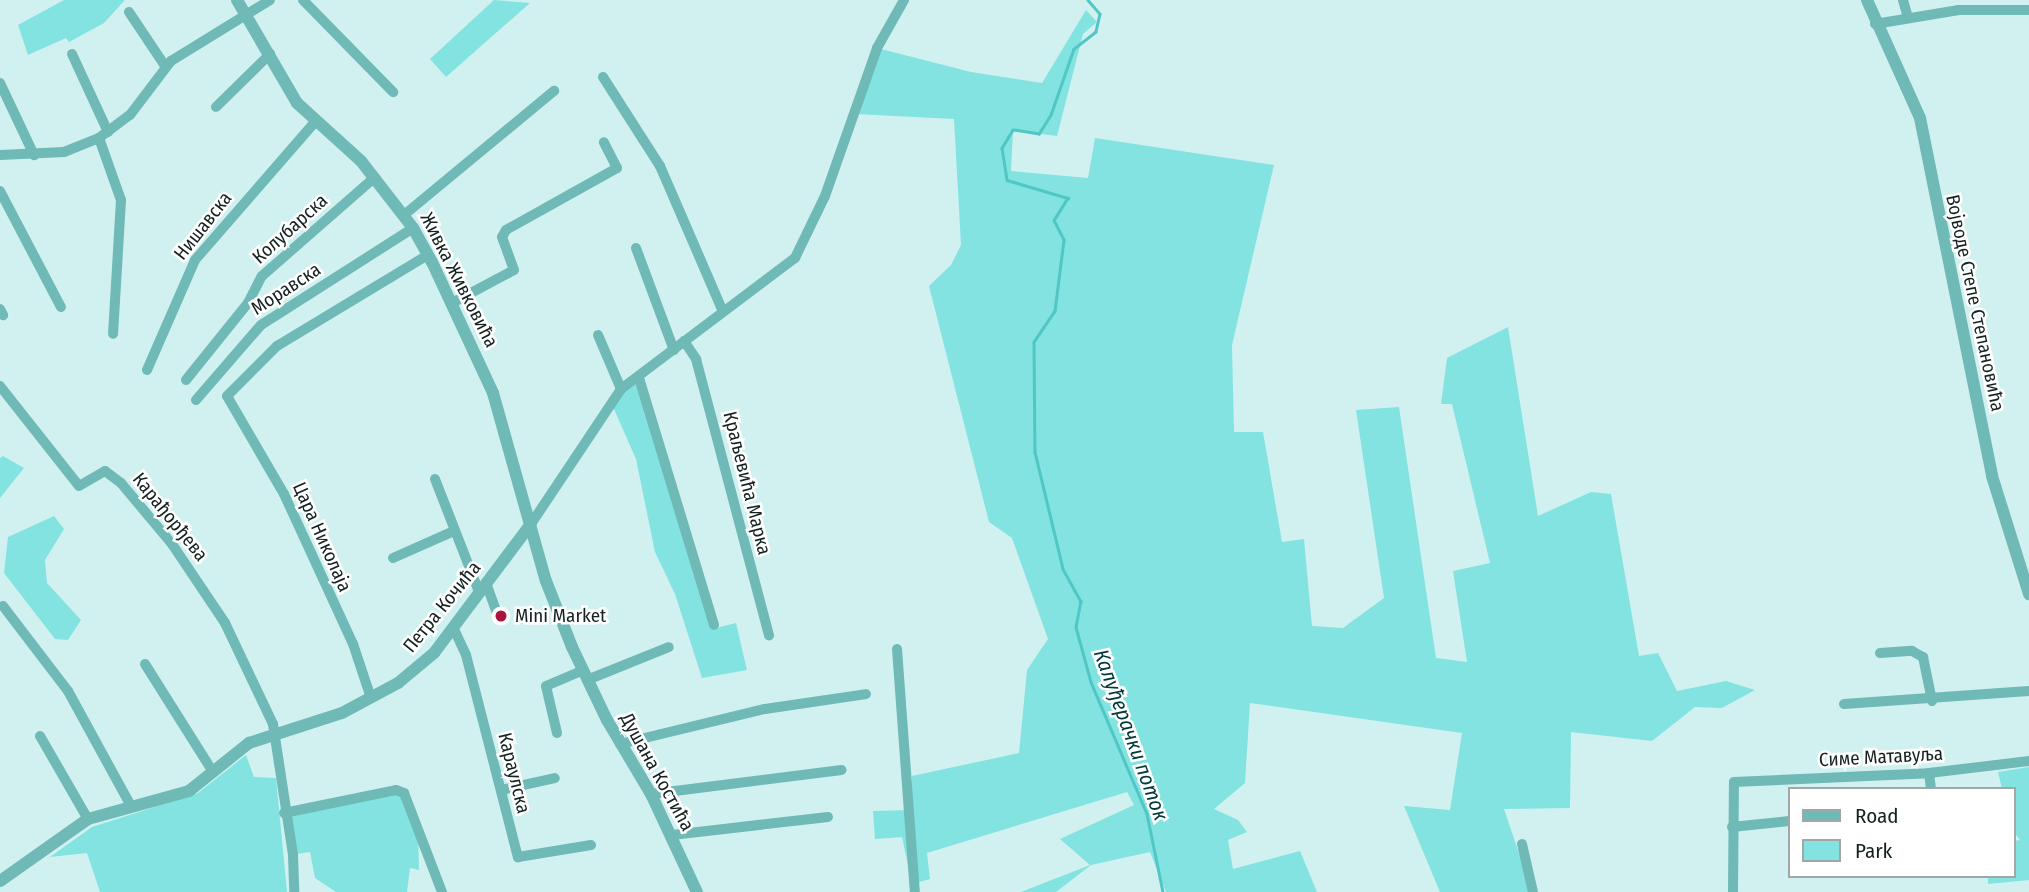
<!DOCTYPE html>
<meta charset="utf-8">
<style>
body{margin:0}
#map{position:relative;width:2029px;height:892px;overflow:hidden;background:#d1f1f0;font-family:"Fira Sans Condensed",sans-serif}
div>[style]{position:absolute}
.green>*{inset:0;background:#82e3e1}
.stream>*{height:2.5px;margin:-1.25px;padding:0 1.25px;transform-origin:1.25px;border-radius:1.25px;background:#50c7c5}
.minor>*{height:10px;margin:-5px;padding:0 5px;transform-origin:5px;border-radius:5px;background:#6fb9b7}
.tertiary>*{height:12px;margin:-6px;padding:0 6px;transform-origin:6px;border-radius:6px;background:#6fb9b7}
.dots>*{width:19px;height:19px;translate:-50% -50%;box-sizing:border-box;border:4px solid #fff;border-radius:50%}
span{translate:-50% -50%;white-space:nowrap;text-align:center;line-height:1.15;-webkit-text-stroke:5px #fff;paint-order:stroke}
.street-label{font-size:19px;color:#152121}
.poi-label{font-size:19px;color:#152121}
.left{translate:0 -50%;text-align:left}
.water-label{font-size:21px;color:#003a39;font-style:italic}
.legend{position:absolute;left:1788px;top:787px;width:228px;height:91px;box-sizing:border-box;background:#fff;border:2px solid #a1a6a6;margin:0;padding:9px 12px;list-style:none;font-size:21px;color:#152121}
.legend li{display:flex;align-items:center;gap:14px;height:35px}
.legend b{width:35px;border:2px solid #a1a6a6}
</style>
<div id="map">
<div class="green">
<i style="clip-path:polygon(64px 0,125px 0,104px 23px,69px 42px,66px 38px,28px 55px,18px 25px)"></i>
<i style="clip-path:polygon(494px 0,530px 3px,446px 77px,430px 59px)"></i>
<i style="clip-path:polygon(1086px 10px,1097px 22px,1083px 34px,1057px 136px,1013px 130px,1011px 171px,1088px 178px,1095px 138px,1274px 165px,1232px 345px,1234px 432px,1263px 432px,1282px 542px,1304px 539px,1312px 626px,1343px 628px,1384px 598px,1356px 410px,1399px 407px,1436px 658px,1467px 662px,1453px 571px,1490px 563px,1452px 404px,1441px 404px,1447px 358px,1508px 327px,1538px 516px,1591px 492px,1611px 494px,1639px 656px,1658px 653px,1677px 691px,1726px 681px,1755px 690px,1722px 708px,1695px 707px,1652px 741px,1571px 732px,1570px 808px,1504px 809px,1532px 892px,1440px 892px,1404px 806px,1450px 810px,1462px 733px,1250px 703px,1245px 783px,1214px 809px,1238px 820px,1247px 832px,1228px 840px,1233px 869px,1300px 851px,1317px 892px,1166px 892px,1150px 852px,1091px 865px,1056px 892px,1021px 892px,1090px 865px,1060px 839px,1134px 805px,1127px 792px,927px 853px,930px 879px,912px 884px,902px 837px,875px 839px,873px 811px,911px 810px,912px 776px,1019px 753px,1027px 670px,1048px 639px,1012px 538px,989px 522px,929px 286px,951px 265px,961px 245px,954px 119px,855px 114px,877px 48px,971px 72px,1042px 83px)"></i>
<i style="clip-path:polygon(639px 378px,712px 629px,736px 623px,747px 670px,702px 678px,675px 594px,655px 552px,636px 459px,610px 400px)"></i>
<i style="clip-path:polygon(3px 456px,24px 468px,0 498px,0 458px)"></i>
<i style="clip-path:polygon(54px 516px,64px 529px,45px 560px,47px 583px,81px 620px,68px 640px,55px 639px,4px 573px,8px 537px)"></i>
<i style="clip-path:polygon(246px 755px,254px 777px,276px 778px,287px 892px,100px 892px,87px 853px,50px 857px,92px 827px,198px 793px)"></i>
<i style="clip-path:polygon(2029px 767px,2029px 880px,1988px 884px,1988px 876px,2013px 876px,2013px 841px,2020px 840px,2013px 831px,2013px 789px,2002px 789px,1998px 772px)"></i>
<i style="clip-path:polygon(396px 790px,404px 793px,418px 835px,419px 870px,410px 868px,407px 892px,336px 892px,315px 878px,310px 852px,297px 854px,290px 817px)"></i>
</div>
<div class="stream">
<i style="left:1088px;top:0;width:18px;rotate:49deg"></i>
<i style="left:1100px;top:14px;width:18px;rotate:103deg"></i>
<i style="left:1096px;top:32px;width:28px;rotate:142deg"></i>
<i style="left:1074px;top:49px;width:70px;rotate:109.2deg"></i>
<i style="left:1051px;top:115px;width:22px;rotate:122deg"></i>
<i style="left:1039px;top:134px;width:26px;rotate:-171deg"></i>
<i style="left:1013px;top:130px;width:21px;rotate:121deg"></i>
<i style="left:1002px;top:148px;width:32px;rotate:81deg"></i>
<i style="left:1007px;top:180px;width:64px;rotate:16.4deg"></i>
<i style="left:1068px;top:198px;width:26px;rotate:122deg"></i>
<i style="left:1054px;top:220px;width:22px;rotate:63deg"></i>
<i style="left:1064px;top:240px;width:72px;rotate:97.2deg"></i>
<i style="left:1055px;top:311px;width:37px;rotate:124deg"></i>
<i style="left:1034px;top:342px;width:110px;rotate:89.5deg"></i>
<i style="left:1035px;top:452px;width:120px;rotate:76.5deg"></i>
<i style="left:1063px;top:569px;width:37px;rotate:61deg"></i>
<i style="left:1081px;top:601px;width:26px;rotate:101deg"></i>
<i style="left:1076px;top:627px;width:57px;rotate:74.7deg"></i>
<i style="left:1091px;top:682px;width:143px;rotate:67deg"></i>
<i style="left:1147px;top:814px;width:80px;rotate:78.4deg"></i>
</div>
<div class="minor">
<i style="left:303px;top:0;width:129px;rotate:45.6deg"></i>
<i style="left:1903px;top:0;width:18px;rotate:74deg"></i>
<i style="left:129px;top:12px;width:65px;rotate:56.3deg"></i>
<i style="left:1875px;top:24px;width:85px;rotate:-9.5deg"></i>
<i style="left:1959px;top:10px;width:70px"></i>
<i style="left:72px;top:54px;width:86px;rotate:65.2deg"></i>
<i style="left:603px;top:77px;width:106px;rotate:57.4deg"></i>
<i style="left:660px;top:166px;width:156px;rotate:66.6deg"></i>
<i style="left:0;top:83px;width:80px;rotate:64.7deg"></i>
<i style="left:216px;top:107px;width:76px;rotate:-44.5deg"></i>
<i style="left:99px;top:138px;width:66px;rotate:70.5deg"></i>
<i style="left:121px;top:200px;width:134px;rotate:93.4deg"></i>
<i style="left:0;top:155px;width:64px;rotate:-2.7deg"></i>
<i style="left:64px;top:152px;width:38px;rotate:-22deg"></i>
<i style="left:99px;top:138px;width:39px;rotate:-37deg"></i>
<i style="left:130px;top:115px;width:68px;rotate:-52.8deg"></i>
<i style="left:171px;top:61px;width:116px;rotate:-31.6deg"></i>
<i style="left:0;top:191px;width:131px;rotate:62.3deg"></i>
<i style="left:404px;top:215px;width:195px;rotate:-39.6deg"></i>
<i style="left:636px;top:248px;width:109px;rotate:69.6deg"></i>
<i style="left:452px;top:303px;width:70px;rotate:-28deg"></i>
<i style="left:514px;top:270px;width:35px;rotate:-110deg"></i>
<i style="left:502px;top:237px;width:8px;rotate:-60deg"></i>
<i style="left:506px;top:230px;width:127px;rotate:-29.2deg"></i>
<i style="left:617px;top:168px;width:29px;rotate:-117deg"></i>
<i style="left:0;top:309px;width:7px;rotate:63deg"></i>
<i style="left:598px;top:335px;width:59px;rotate:66.9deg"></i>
<i style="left:684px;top:341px;width:22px;rotate:56deg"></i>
<i style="left:696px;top:359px;width:286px;rotate:75.2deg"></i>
<i style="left:147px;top:370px;width:120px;rotate:-66.4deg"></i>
<i style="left:195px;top:260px;width:183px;rotate:-49deg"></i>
<i style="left:639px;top:378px;width:258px;rotate:73.1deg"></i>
<i style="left:186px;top:380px;width:99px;rotate:-51.2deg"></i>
<i style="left:248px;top:303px;width:30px;rotate:-63deg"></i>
<i style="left:262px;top:276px;width:150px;rotate:-41.2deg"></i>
<i style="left:0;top:386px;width:127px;rotate:51.7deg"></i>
<i style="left:79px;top:486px;width:30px;rotate:-30deg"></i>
<i style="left:105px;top:471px;width:20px;rotate:37deg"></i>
<i style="left:121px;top:483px;width:80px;rotate:50.1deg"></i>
<i style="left:172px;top:544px;width:95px;rotate:56.1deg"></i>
<i style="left:225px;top:623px;width:112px;rotate:64.6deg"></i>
<i style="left:273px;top:724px;width:133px;rotate:81.3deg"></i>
<i style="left:293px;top:855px;width:37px;rotate:88deg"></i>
<i style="left:196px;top:400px;width:99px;rotate:-49.1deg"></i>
<i style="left:261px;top:325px;width:180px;rotate:-32.5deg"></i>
<i style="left:435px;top:479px;width:121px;rotate:68.7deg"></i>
<i style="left:531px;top:524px;width:162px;rotate:-56.3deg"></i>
<i style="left:621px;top:389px;width:218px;rotate:-37deg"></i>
<i style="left:795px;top:258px;width:69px;rotate:-64.2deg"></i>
<i style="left:825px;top:196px;width:157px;rotate:-70.6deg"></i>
<i style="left:877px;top:48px;width:55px;rotate:-60.6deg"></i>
<i style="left:393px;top:558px;width:67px;rotate:-23.9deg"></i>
<i style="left:486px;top:583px;width:37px;rotate:70deg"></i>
<i style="left:3px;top:606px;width:107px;rotate:52.6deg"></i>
<i style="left:68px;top:691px;width:131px;rotate:61.3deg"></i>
<i style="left:453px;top:627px;width:31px;rotate:65deg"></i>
<i style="left:466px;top:655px;width:209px;rotate:75.6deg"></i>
<i style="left:518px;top:857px;width:74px;rotate:-9.3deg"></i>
<i style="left:897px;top:649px;width:244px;rotate:85.8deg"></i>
<i style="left:1880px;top:653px;width:32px;rotate:-4deg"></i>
<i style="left:1912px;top:651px;width:13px;rotate:29deg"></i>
<i style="left:1923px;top:657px;width:45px;rotate:78.4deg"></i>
<i style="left:145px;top:664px;width:128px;rotate:57.8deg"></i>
<i style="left:587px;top:680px;width:88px;rotate:-21.9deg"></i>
<i style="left:371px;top:698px;width:57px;rotate:-108.4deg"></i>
<i style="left:353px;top:644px;width:165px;rotate:-114.7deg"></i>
<i style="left:284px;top:494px;width:113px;rotate:-120.2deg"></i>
<i style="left:227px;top:396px;width:71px;rotate:-45deg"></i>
<i style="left:277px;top:346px;width:176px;rotate:-31.1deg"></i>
<i style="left:1844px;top:704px;width:185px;rotate:-4deg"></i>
<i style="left:557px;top:733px;width:48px;rotate:-103.2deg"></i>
<i style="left:546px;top:686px;width:39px;rotate:-23deg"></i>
<i style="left:40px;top:736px;width:96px;rotate:60deg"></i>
<i style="left:620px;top:744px;width:149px;rotate:-13.6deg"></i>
<i style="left:765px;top:709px;width:102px;rotate:-8.4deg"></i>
<i style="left:1929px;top:773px;width:16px;rotate:83deg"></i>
<i style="left:501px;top:790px;width:55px;rotate:-12.5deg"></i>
<i style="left:651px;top:794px;width:192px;rotate:-7.2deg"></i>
<i style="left:284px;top:813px;width:114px;rotate:-11.6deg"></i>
<i style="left:396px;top:790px;width:9px;rotate:21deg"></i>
<i style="left:404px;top:793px;width:106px;rotate:69deg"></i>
<i style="left:1732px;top:827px;width:57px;rotate:-6deg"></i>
<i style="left:672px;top:835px;width:157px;rotate:-6.6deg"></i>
<i style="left:1522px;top:844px;width:49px;rotate:77.1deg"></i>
<i style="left:1733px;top:892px;width:110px;rotate:-89.5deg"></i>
<i style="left:1734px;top:782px;width:195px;rotate:-2.6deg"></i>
<i style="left:1929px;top:773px;width:101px;rotate:-6.8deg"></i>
</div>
<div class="tertiary">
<i style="left:237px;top:0;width:119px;rotate:59.8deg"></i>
<i style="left:297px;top:103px;width:86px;rotate:42.2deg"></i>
<i style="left:361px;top:161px;width:85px;rotate:52.2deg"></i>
<i style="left:413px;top:228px;width:39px;rotate:61deg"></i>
<i style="left:432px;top:262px;width:145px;rotate:65deg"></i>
<i style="left:493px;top:393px;width:195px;rotate:74.3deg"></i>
<i style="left:546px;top:581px;width:71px;rotate:68.5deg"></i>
<i style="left:572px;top:647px;width:81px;rotate:64.4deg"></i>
<i style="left:607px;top:720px;width:86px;rotate:59.3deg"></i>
<i style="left:651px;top:794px;width:108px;rotate:64.9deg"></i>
<i style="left:1867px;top:0;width:129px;rotate:65.8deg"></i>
<i style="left:1920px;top:118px;width:365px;rotate:78.6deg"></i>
<i style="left:1992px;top:476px;width:124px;rotate:72.6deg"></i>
<i style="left:0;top:881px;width:108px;rotate:-35.2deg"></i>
<i style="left:88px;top:819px;width:105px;rotate:-15.5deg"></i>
<i style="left:189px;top:791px;width:77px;rotate:-38.7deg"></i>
<i style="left:249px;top:743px;width:98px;rotate:-17.9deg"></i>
<i style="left:342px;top:713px;width:64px;rotate:-28.2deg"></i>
<i style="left:398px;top:683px;width:47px;rotate:-39.8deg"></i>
<i style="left:434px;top:653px;width:161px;rotate:-53.1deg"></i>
</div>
<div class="dots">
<i style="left:501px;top:616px;background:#aa143e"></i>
</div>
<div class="street-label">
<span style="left:203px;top:226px;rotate:-52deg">Нишавска</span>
<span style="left:290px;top:229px;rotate:-42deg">Колубарска</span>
<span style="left:459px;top:280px;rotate:63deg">Живка Живковића</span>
<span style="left:286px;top:289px;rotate:-33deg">Моравска</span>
<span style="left:1975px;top:303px;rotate:78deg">Војводе Степе Степановића</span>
<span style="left:747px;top:483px;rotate:76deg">Краљевића Марка</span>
<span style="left:170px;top:517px;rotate:51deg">Карађорђева</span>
<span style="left:322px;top:537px;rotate:66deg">Цара Николаја</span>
<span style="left:442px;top:607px;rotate:-51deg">Петра Кочића</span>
<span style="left:1881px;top:757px;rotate:-3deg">Симе Матавуља</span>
<span style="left:657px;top:772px;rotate:61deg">Душана Костића</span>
<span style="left:514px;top:773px;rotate:76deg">Караулска</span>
</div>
<div class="poi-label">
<span class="left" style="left:515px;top:616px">Mini Market</span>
</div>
<div class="water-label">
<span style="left:1131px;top:735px;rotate:70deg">Калуђерачки поток</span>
</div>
<ul class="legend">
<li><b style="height:9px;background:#6fb9b7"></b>Road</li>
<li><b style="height:19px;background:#82e3e1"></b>Park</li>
</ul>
</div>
